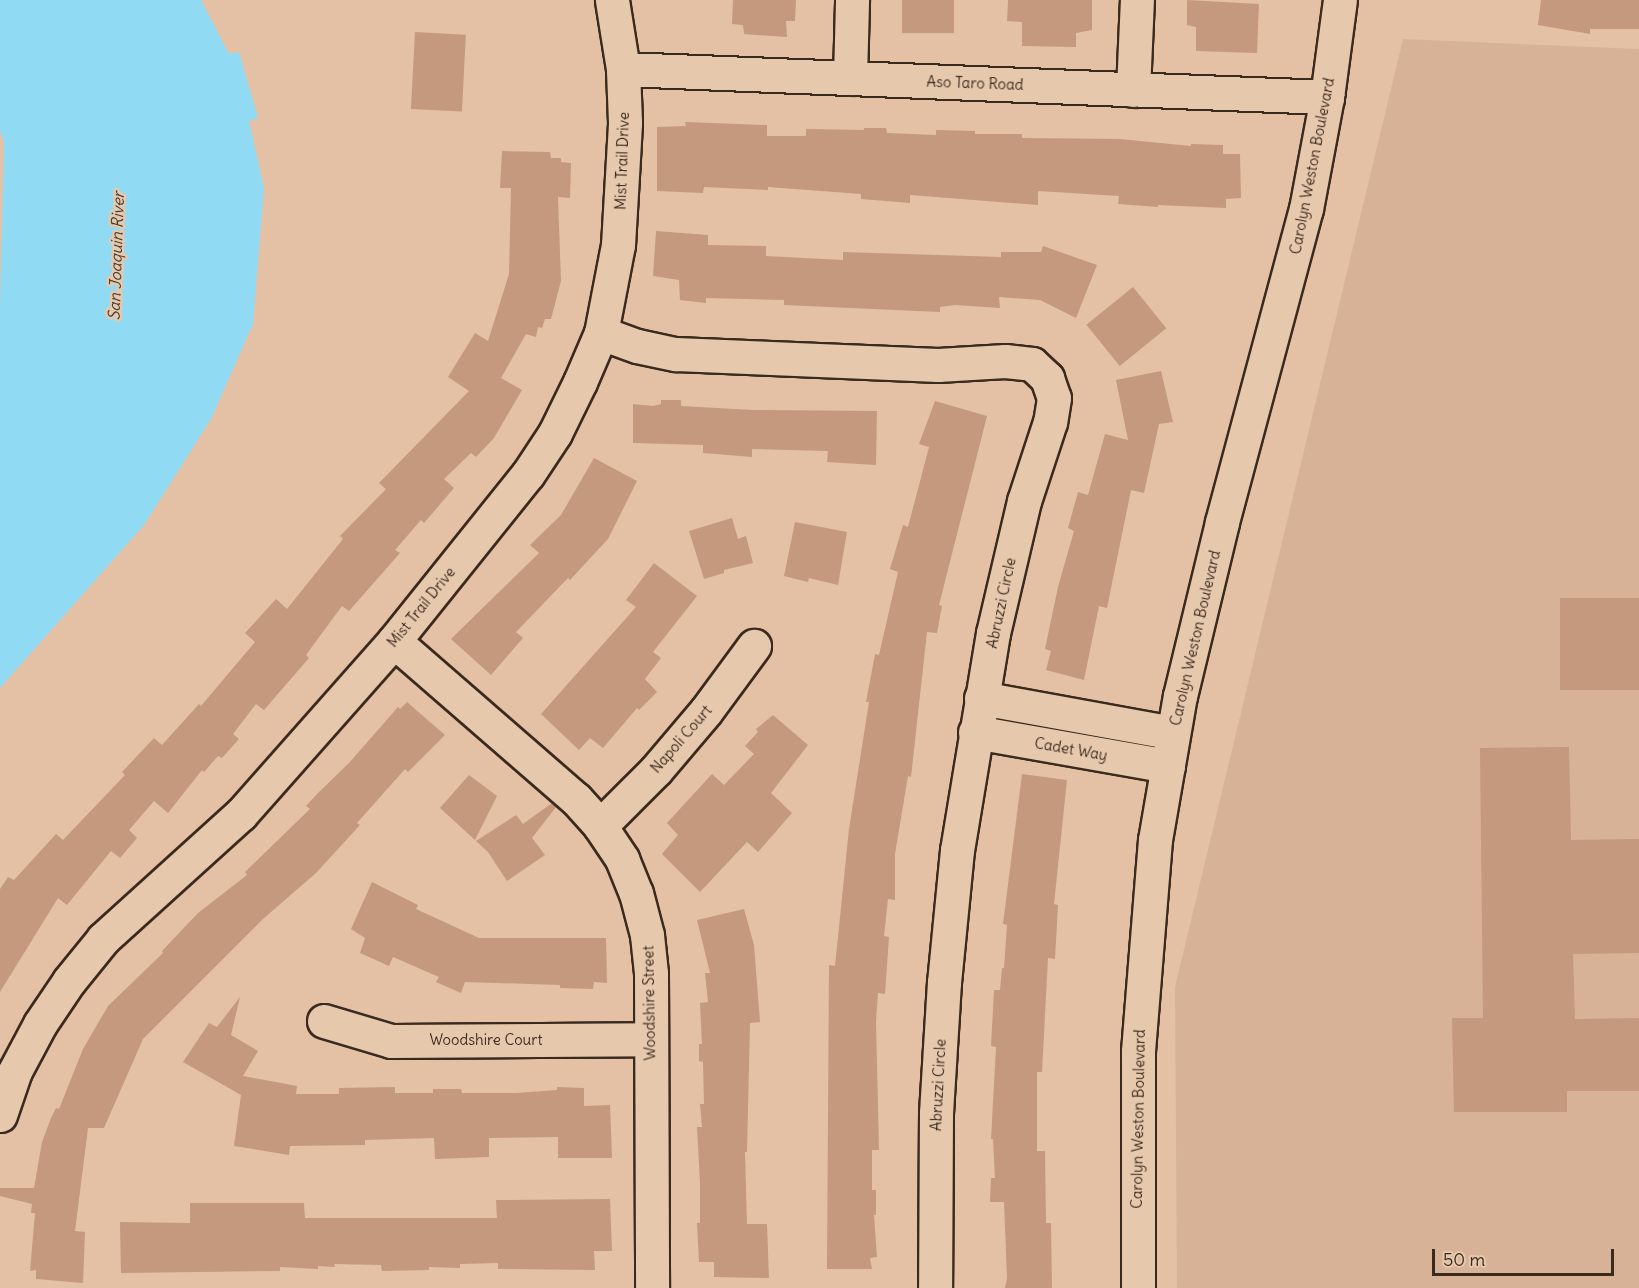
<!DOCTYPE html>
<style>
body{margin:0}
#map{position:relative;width:1639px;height:1288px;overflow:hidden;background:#e4c1a4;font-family:Delius,sans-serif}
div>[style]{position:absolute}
.built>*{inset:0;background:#d7b296}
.water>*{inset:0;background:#91daf3}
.building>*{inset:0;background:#c4997d;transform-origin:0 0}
.roads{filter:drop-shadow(2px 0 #3b2a1e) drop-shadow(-2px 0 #3b2a1e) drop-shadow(0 2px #3b2a1e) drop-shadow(0 -2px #3b2a1e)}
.minor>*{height:33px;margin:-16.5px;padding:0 16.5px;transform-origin:16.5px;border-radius:16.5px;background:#e6c9ad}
span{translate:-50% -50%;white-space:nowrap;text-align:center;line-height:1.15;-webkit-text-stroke:5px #e6c9ad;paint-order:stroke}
.street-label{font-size:15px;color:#3b2a1e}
.water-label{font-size:16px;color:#443c33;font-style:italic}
.scale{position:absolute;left:1432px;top:1249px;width:182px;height:27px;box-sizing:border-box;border:3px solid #3b2a1e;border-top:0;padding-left:8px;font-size:18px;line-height:21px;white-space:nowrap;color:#3b2a1e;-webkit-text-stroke:4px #e6c9ad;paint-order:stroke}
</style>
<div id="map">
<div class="built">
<i style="clip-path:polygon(1403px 39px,1639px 49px,1639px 1288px,1177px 1288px,1175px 987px)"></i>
</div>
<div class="water">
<i style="clip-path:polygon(0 0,201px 0,229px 54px,239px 52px,258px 118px,249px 121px,264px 188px,253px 324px,211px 419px,144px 525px,0 688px,0 307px,4px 143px,0 130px)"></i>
</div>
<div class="building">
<i style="clip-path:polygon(733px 0,796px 0,795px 21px,786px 21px,787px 37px,744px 34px,743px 25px,732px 24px)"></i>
<i style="left:902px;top:0;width:52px;height:33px"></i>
<i style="clip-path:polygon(1008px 0,1092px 0,1092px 30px,1076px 33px,1076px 47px,1022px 46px,1022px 22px,1007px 21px)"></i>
<i style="clip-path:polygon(1187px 0,1259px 4px,1257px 53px,1196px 51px,1196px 27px,1187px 25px)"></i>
<i style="clip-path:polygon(1541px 0,1639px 0,1639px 29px,1590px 29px,1590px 34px,1538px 25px)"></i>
<i style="left:415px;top:32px;width:51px;height:77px;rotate:3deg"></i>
<i style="clip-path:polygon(685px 122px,767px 125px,767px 136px,806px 136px,806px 129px,864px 130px,864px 128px,886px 128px,887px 133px,936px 135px,936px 130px,975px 131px,975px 134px,1022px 134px,1022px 138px,1120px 139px,1191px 146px,1191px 144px,1223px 145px,1223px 154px,1240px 154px,1241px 198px,1226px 199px,1226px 208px,1158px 205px,1158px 207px,1118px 204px,1119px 196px,1038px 191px,1038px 205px,910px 195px,910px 203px,861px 199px,861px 194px,768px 187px,768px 190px,704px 187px,703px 193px,657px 191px,657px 127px,686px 126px)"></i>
<i style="clip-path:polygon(502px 151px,550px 152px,551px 158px,561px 158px,561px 162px,571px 163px,570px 198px,558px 197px,561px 281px,551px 319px,545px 319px,542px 328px,538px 327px,536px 337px,526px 334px,501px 378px,522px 390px,494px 438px,476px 457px,471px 453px,444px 479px,454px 488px,424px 523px,421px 520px,395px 550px,400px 553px,349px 611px,342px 606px,306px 655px,309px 658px,264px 710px,256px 704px,233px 734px,239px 739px,222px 758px,218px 756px,204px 772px,202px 770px,168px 813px,154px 801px,129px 830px,137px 838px,120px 858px,111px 851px,67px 905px,58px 898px,0 992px,0 889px,8px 877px,14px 880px,56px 834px,63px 840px,125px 775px,122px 772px,154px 738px,162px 745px,199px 704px,201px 706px,255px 642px,245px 633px,276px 599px,287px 609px,343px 539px,340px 536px,386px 489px,379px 483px,469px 391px,448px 377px,475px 333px,488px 341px,509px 274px,511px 188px,500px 188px)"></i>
<i style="clip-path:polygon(656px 231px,708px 235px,708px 245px,766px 246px,766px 256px,843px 260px,843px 252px,1001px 257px,1001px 252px,1041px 252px,1043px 246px,1097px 265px,1076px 318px,1040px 300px,999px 297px,1000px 308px,955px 305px,940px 307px,940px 312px,784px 305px,784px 300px,706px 298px,706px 303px,680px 300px,679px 280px,653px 276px)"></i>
<i style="left:1133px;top:287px;width:53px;height:60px;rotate:51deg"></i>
<i style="clip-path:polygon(1161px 371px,1173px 422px,1159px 424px,1144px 493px,1131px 490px,1107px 608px,1099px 606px,1084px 680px,1046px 670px,1051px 651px,1045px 649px,1058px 587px,1074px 531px,1068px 528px,1078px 492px,1088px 495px,1105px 434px,1128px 440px,1116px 380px)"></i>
<i style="clip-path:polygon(661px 400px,681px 400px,681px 406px,753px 410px,877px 411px,876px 465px,827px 462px,828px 451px,752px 449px,752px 457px,703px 453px,703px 445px,633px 443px,633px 404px,653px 406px,661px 404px)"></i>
<i style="clip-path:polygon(935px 401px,987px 416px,939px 605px,942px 606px,937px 633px,927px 632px,911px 777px,908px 776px,895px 854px,895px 900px,888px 899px,884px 936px,889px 937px,885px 994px,878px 993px,876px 1022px,879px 1150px,872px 1150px,872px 1190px,876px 1190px,876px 1215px,874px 1215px,877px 1257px,870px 1258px,872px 1269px,827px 1269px,829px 965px,835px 966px,849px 829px,869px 702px,866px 702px,875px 654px,879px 655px,898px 572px,890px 569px,903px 525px,908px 527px,929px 447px,919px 444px)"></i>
<i style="clip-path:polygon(594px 458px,637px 481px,608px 539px,570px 580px,568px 578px,516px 632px,523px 638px,491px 675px,451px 639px,539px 553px,530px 545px,561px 515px)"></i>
<i style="clip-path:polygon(732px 518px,738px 539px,746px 536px,753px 563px,724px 570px,724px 573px,704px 579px,689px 531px)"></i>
<i style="clip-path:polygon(795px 522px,847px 532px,838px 585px,809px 578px,808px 582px,784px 576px)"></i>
<i style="clip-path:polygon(654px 563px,697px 596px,653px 652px,661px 658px,645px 679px,657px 692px,639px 710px,637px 708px,603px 748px,590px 738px,579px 750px,541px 714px,636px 607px,626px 600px)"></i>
<i style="left:1639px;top:598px;width:92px;height:79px;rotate:90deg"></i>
<i style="clip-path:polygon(407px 702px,445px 735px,408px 772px,405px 769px,357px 823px,360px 825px,316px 873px,263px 919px,143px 1039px,104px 1128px,88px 1128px,75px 1231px,85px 1232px,83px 1283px,36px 1279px,36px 1270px,30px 1271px,35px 1213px,31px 1213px,32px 1204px,0 1196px,0 1188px,34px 1188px,42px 1142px,51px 1118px,56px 1108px,59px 1109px,83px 1049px,108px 1006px,163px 953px,162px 951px,198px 913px,247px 875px,245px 872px,310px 809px,306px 806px,319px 792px,349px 763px,398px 707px,400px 709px)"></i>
<i style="clip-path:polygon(773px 715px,808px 745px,771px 793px,792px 813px,758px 852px,747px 842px,700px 892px,662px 854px,678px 835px,667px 823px,712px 774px,724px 785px,754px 754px,745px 746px,758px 732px,756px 729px)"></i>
<i style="clip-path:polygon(1569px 747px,1571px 840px,1639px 839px,1639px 953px,1573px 954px,1575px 1019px,1639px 1018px,1639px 1091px,1567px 1091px,1567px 1112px,1454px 1112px,1452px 1018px,1483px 1018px,1480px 748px)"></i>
<i style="clip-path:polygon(1022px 774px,1067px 780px,1054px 904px,1058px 905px,1055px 959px,1048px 958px,1042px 1072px,1037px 1072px,1037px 1151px,1045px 1151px,1046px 1223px,1051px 1223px,1052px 1288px,1005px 1288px,1007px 1278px,1004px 1202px,990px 1202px,991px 1178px,995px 1178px,993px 1139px,991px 1139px,996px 1047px,991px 1046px,994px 990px,1000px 990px,1002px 968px,1004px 968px,1007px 925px,1003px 924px)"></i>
<i style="clip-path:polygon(469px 775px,497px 796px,475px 840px,440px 808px)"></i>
<i style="clip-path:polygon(552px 803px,556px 807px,532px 838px,545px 855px,507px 881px,488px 852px,476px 841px,516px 815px,523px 824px)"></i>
<i style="clip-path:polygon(372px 882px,418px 905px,416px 909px,479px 938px,606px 938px,607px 983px,594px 982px,593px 989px,560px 988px,560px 985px,465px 982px,461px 993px,436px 982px,439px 977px,393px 957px,389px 966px,360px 953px,365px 938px,351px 929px)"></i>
<i style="clip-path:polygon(744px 909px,754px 945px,760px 1022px,750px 1023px,747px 1152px,745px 1152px,747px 1224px,767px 1224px,769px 1278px,714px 1277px,714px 1262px,699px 1262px,697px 1223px,700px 1223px,700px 1183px,697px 1127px,702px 1127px,700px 1104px,704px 1104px,703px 1062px,699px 1061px,699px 1044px,702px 1044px,700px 1003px,708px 1002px,705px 973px,710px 973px,697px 920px)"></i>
<i style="clip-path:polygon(240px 997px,231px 1035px,258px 1051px,243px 1076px,297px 1086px,296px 1094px,339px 1094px,339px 1088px,395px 1087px,395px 1093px,433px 1093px,433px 1089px,461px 1089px,462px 1093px,516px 1093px,557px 1090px,557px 1087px,584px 1088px,584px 1106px,610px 1105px,612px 1158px,558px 1158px,558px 1137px,489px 1138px,489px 1157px,435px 1159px,434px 1138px,365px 1140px,365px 1145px,290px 1146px,289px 1155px,234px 1146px,241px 1095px,183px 1062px,209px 1023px,217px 1027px)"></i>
<i style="clip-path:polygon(610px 1199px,612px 1251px,594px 1251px,595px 1270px,498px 1269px,498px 1263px,460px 1264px,460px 1268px,429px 1267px,429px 1270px,382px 1271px,381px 1265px,334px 1264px,335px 1267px,318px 1266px,318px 1269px,280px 1267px,280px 1271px,121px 1273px,120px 1222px,190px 1223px,190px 1203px,304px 1203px,305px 1218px,497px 1218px,496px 1200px)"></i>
</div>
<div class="roads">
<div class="minor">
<i style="left:623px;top:69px;width:705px;rotate:2.28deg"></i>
<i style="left:850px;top:78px;width:78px;rotate:-88.5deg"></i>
<i style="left:1133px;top:90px;width:90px;rotate:-87.5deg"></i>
<i style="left:601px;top:333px;width:38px;rotate:20deg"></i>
<i style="left:637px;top:346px;width:40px;rotate:12deg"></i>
<i style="left:676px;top:354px;width:262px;rotate:2.4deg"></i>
<i style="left:938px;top:365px;width:67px;rotate:-3.4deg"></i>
<i style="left:1005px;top:361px;width:27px;rotate:6deg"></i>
<i style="left:1032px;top:364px;width:21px;rotate:43deg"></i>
<i style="left:1047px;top:378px;width:21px;rotate:71deg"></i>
<i style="left:1054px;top:398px;width:24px;rotate:99deg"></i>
<i style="left:1050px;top:422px;width:83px;rotate:108.2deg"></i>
<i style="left:1024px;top:501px;width:136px;rotate:103.2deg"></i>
<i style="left:993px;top:633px;width:220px;rotate:99.4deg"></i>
<i style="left:957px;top:850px;width:133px;rotate:95.6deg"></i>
<i style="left:944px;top:982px;width:131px;rotate:93.5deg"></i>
<i style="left:936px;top:1113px;width:175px;rotate:90.3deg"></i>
<i style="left:394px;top:641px;width:241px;rotate:41deg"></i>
<i style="left:576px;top:799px;width:36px;rotate:48deg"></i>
<i style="left:600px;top:826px;width:40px;rotate:56deg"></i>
<i style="left:622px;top:859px;width:37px;rotate:68deg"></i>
<i style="left:636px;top:893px;width:43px;rotate:75.3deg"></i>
<i style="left:647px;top:935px;width:38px;rotate:84deg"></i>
<i style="left:651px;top:973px;width:315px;rotate:89.8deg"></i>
<i style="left:981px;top:698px;width:195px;rotate:10.3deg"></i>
<i style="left:975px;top:732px;width:196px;rotate:10deg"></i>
<i style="left:600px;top:826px;width:79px;rotate:-45deg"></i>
<i style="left:656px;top:770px;width:77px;rotate:-49.7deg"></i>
<i style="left:706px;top:711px;width:81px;rotate:-53.6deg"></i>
<i style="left:324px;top:1021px;width:70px;rotate:16.6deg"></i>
<i style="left:391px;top:1041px;width:260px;rotate:-0.4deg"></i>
<i style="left:0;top:1115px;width:46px;rotate:-71.2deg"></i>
<i style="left:15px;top:1071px;width:53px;rotate:-62deg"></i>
<i style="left:40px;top:1024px;width:52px;rotate:-56deg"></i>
<i style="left:69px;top:981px;width:54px;rotate:-51deg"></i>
<i style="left:103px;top:939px;width:186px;rotate:-42.2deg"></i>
<i style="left:241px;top:814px;width:231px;rotate:-48.5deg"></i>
<i style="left:394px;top:641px;width:214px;rotate:-51.3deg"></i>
<i style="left:528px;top:474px;width:49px;rotate:-56.6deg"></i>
<i style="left:555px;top:433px;width:57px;rotate:-63.9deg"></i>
<i style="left:580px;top:382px;width:53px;rotate:-66.8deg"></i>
<i style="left:601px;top:333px;width:90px;rotate:-79.1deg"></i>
<i style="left:618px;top:245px;width:123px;rotate:-86.7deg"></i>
<i style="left:625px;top:122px;width:53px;rotate:-92.2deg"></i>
<i style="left:623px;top:69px;width:70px;rotate:-99.1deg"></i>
<i style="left:1138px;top:1288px;width:237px;rotate:-90deg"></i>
<i style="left:1138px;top:1051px;width:212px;rotate:-85.4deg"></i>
<i style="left:1155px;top:840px;width:146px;rotate:-80.2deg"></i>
<i style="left:1180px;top:696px;width:179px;rotate:-76.4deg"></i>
<i style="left:1222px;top:522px;width:324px;rotate:-75deg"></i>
<i style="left:1306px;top:209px;width:114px;rotate:-79.4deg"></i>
<i style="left:1327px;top:97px;width:98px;rotate:-82.4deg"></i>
</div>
</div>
<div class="street-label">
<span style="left:975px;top:83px;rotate:2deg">Aso Taro Road</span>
<span style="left:622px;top:161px;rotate:-88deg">Mist Trail Drive</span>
<span style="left:1312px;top:166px;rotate:-79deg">Carolyn Weston Boulevard</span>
<span style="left:1001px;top:603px;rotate:-78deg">Abruzzi Circle</span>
<span style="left:421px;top:607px;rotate:-51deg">Mist Trail Drive</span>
<span style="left:1195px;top:638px;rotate:-77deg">Carolyn Weston Boulevard</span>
<span style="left:681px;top:739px;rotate:-49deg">Napoli Court</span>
<span style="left:1071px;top:749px;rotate:10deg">Cadet Way</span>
<span style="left:649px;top:1003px;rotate:-91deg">Woodshire Street</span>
<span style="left:486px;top:1040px">Woodshire Court</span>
<span style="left:938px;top:1085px;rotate:-87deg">Abruzzi Circle</span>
<span style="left:1138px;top:1119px;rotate:-89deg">Carolyn Weston Boulevard</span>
</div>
<div class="water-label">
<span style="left:116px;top:256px;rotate:-88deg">San Joaquin River</span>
</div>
<div class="scale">50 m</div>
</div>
